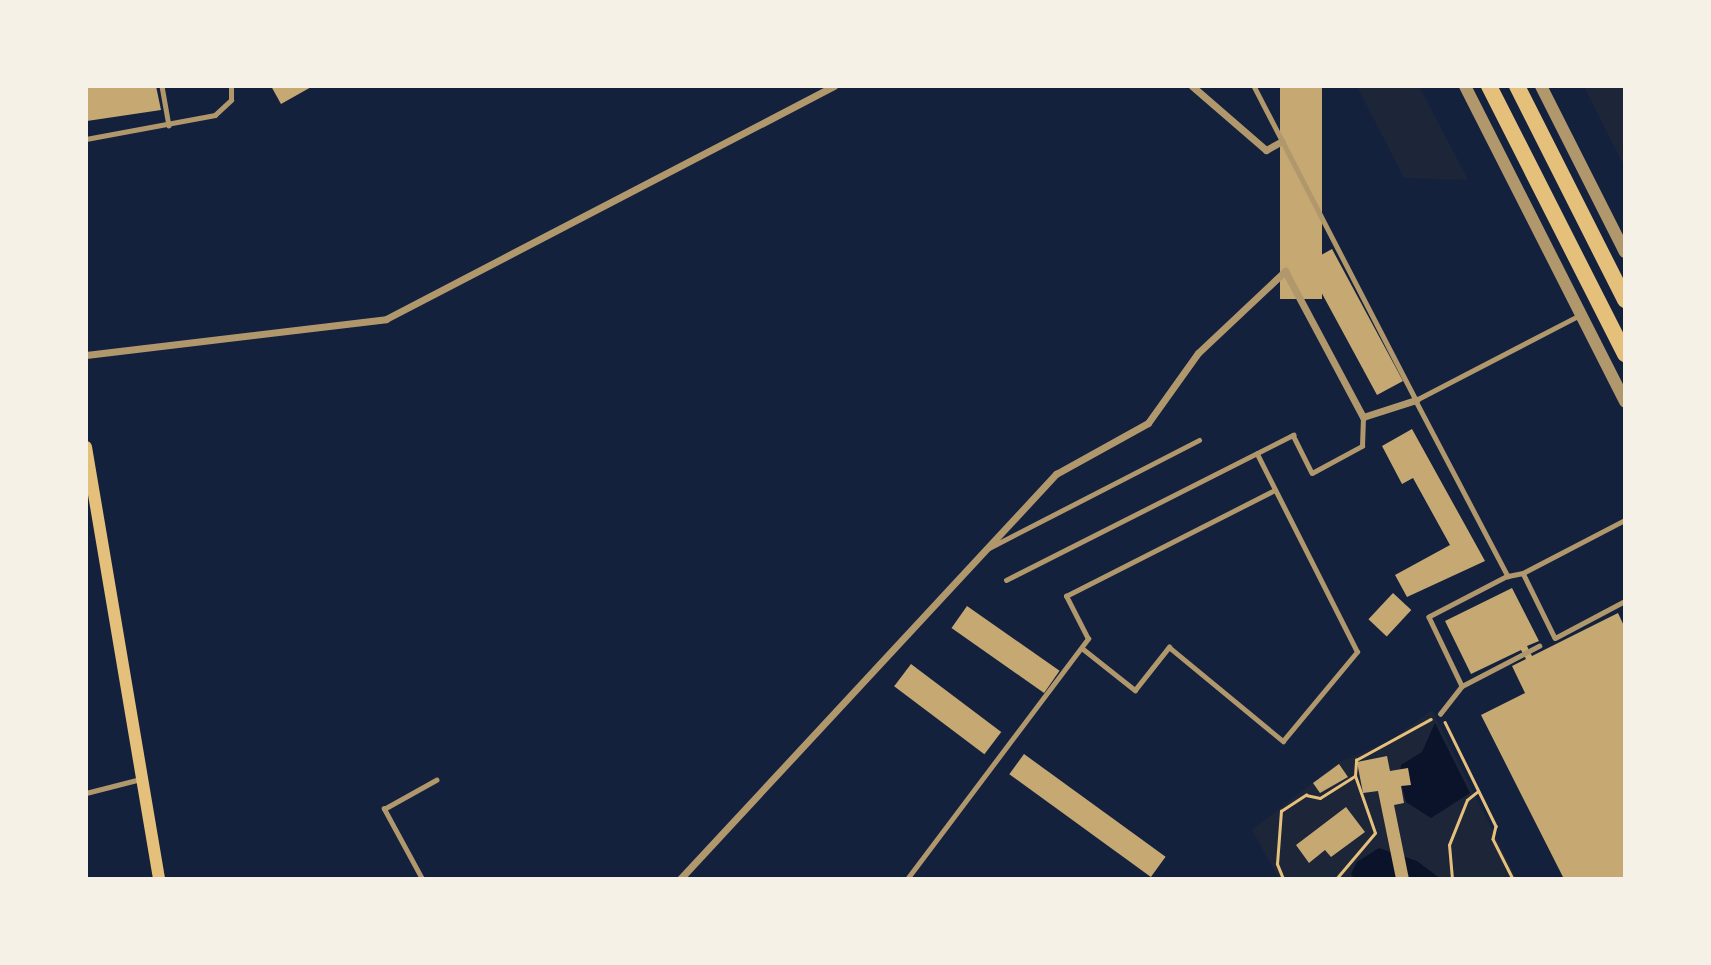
<!DOCTYPE html>
<style>
body{margin:0}
#map{position:relative;width:1711px;height:965px;overflow:hidden;background:#14213d;font-family:"PT Sans Narrow",sans-serif}
div>[style]{position:absolute}
.green>*{inset:0;background:#1d2539}
.water>*{inset:0;background:#0b132b}
.building>*{inset:0;background:#c6a872;transform-origin:0 0}
.path>*{height:2.5px;margin:-1.25px;padding:0 1.25px;transform-origin:1.25px;border-radius:1.25px;background:#e5c07b}
.service>*{height:4.5px;margin:-2.25px;padding:0 2.25px;transform-origin:2.25px;border-radius:2.25px;background:#b1986c}
.minor>*{height:7px;margin:-3.5px;padding:0 3.5px;transform-origin:3.5px;border-radius:3.5px;background:#b1986c}
.tertiary>*{height:12px;margin:-6px;padding:0 6px;transform-origin:6px;border-radius:6px;background:#b1986c}
.secondary>*{height:12px;margin:-6px;padding:0 6px;transform-origin:6px;border-radius:6px;background:#e5c07b}
.trunk>*{height:16px;margin:-8px;padding:0 8px;transform-origin:8px;border-radius:8px;background:#e5c07b}
span{translate:-50% -50%;white-space:nowrap;text-align:center;line-height:1.15;-webkit-text-stroke:7px #f6f1e7;paint-order:stroke}
.frame{position:absolute;inset:0;border:88px solid #f6f1e7;pointer-events:none}
</style>
<div id="map">
<div class="green">
<i style="clip-path:polygon(1357px 86px,1419px 86px,1468px 180px,1404px 178px)"></i>
<i style="clip-path:polygon(1584px 86px,1625px 86px,1625px 168px)"></i>
<i style="clip-path:polygon(1432px 710px,1517px 879px,1279px 879px,1252px 830px,1339px 762px,1388px 742px)"></i>
</div>
<div class="water">
<i style="clip-path:polygon(1435px 723px,1470px 793px,1431px 818px,1406px 802px,1400px 778px,1401px 765px,1422px 752px)"></i>
<i style="clip-path:polygon(1379px 848px,1417px 861px,1441px 879px,1355px 879px,1351px 874px,1357px 862px)"></i>
</div>
<div class="building">
<i style="clip-path:polygon(86px 86px,156px 86px,161px 110px,87px 121px)"></i>
<i style="clip-path:polygon(271px 86px,313px 86px,281px 104px)"></i>
<i style="left:1280px;top:86px;width:42px;height:213px"></i>
<i style="clip-path:polygon(1332px 249px,1403px 381px,1377px 395px,1313px 277px,1321px 273px,1314px 259px)"></i>
<i style="clip-path:polygon(1412px 429px,1485px 561px,1407px 597px,1395px 575px,1450px 545px,1413px 478px,1402px 484px,1382px 446px)"></i>
<i style="clip-path:polygon(1512px 588px,1539px 641px,1527px 646px,1532px 656px,1618px 613px,1625px 628px,1625px 879px,1564px 879px,1481px 715px,1525px 693px,1512px 666px,1526px 659px,1521px 650px,1471px 674px,1445px 621px)"></i>
<i style="left:1393px;top:593px;width:25px;height:36px;rotate:43deg"></i>
<i style="left:967px;top:606px;width:113px;height:27px;rotate:35deg"></i>
<i style="left:911px;top:664px;width:113px;height:28px;rotate:37deg"></i>
<i style="left:1024px;top:754px;width:175px;height:25px;rotate:36deg"></i>
<i style="clip-path:polygon(1387px 756px,1390px 771px,1408px 768px,1411px 785px,1401px 786px,1404px 803px,1394px 805px,1409px 879px,1396px 879px,1378px 791px,1363px 793px,1357px 762px)"></i>
<i style="clip-path:polygon(1339px 764px,1348px 777px,1320px 793px,1313px 783px)"></i>
<i style="clip-path:polygon(1346px 807px,1365px 832px,1331px 857px,1325px 850px,1309px 863px,1296px 845px)"></i>
</div>
<div class="path">
<i style="left:1445px;top:722px;width:116px;rotate:63.9deg"></i>
<i style="left:1496px;top:826px;width:13px;rotate:103deg"></i>
<i style="left:1493px;top:839px;width:45px;rotate:63.4deg"></i>
<i style="left:1283px;top:879px;width:16px;rotate:-112deg"></i>
<i style="left:1277px;top:864px;width:53px;rotate:-85.7deg"></i>
<i style="left:1281px;top:811px;width:30px;rotate:-33deg"></i>
<i style="left:1306px;top:795px;width:14px;rotate:12deg"></i>
<i style="left:1320px;top:798px;width:41px;rotate:-32.2deg"></i>
<i style="left:1355px;top:776px;width:16px;rotate:-86deg"></i>
<i style="left:1356px;top:760px;width:85px;rotate:-28.7deg"></i>
<i style="left:1336px;top:879px;width:60px;rotate:-49.7deg"></i>
<i style="left:1375px;top:833px;width:60px;rotate:-109.3deg"></i>
<i style="left:1452px;top:879px;width:34px;rotate:-95deg"></i>
<i style="left:1449px;top:845px;width:48px;rotate:-68.2deg"></i>
<i style="left:1467px;top:800px;width:14px;rotate:-39deg"></i>
</div>
<div class="service">
<i style="left:162px;top:86px;width:40px;rotate:80deg"></i>
<i style="left:1254px;top:86px;width:353px;rotate:62.7deg"></i>
<i style="left:1416px;top:400px;width:185px;rotate:-27.4deg"></i>
<i style="left:86px;top:139px;width:131px;rotate:-10.5deg"></i>
<i style="left:215px;top:115px;width:22px;rotate:-43deg"></i>
<i style="left:231px;top:100px;width:14px;rotate:-90deg"></i>
<i style="left:1416px;top:401px;width:198px;rotate:62.3deg"></i>
<i style="left:1508px;top:576px;width:89px;rotate:152.6deg"></i>
<i style="left:1429px;top:617px;width:76px;rotate:64.4deg"></i>
<i style="left:1462px;top:686px;width:87px;rotate:-27.5deg"></i>
<i style="left:989px;top:548px;width:236px;rotate:-27.2deg"></i>
<i style="left:1523px;top:573px;width:115px;rotate:-27.5deg"></i>
<i style="left:1508px;top:576px;width:15px;rotate:-11deg"></i>
<i style="left:1523px;top:573px;width:72px;rotate:63.8deg"></i>
<i style="left:1555px;top:638px;width:79px;rotate:-27.9deg"></i>
<i style="left:1006px;top:580px;width:322px;rotate:-26.8deg"></i>
<i style="left:1293px;top:435px;width:42px;rotate:63.4deg"></i>
<i style="left:1312px;top:473px;width:57px;rotate:-28.4deg"></i>
<i style="left:1362px;top:446px;width:29px;rotate:-88deg"></i>
<i style="left:1082px;top:648px;width:68px;rotate:38.4deg"></i>
<i style="left:1135px;top:690px;width:55px;rotate:-51.7deg"></i>
<i style="left:1169px;top:647px;width:148px;rotate:39.5deg"></i>
<i style="left:1283px;top:741px;width:116px;rotate:-50.3deg"></i>
<i style="left:1357px;top:652px;width:222px;rotate:-116.8deg"></i>
<i style="left:1440px;top:714px;width:36px;rotate:-52deg"></i>
<i style="left:86px;top:793px;width:57px;rotate:-14.3deg"></i>
<i style="left:422px;top:879px;width:80px;rotate:-118.5deg"></i>
<i style="left:384px;top:809px;width:60px;rotate:-29.1deg"></i>
<i style="left:907px;top:879px;width:301px;rotate:-53deg"></i>
<i style="left:1088px;top:639px;width:48px;rotate:-117.1deg"></i>
<i style="left:1066px;top:596px;width:234px;rotate:-26.9deg"></i>
</div>
<div class="minor">
<i style="left:1192px;top:86px;width:98px;rotate:40.9deg"></i>
<i style="left:1266px;top:150px;width:18px;rotate:-29deg"></i>
<i style="left:86px;top:355px;width:302px;rotate:-6.8deg"></i>
<i style="left:386px;top:319px;width:505px;rotate:-27.48deg"></i>
<i style="left:680px;top:879px;width:553px;rotate:-47.13deg"></i>
<i style="left:1056px;top:474px;width:105px;rotate:-29deg"></i>
<i style="left:1148px;top:423px;width:86px;rotate:-54.5deg"></i>
<i style="left:1198px;top:353px;width:120px;rotate:-43.3deg"></i>
<i style="left:1285px;top:271px;width:166px;rotate:61.9deg"></i>
<i style="left:1363px;top:417px;width:56px;rotate:-17.8deg"></i>
</div>
<div class="tertiary">
<i style="left:1465px;top:86px;width:354px;rotate:63.1deg"></i>
<i style="left:1541px;top:86px;width:186px;rotate:63.2deg"></i>
</div>
<div class="secondary">
<i style="left:86px;top:447px;width:438px;rotate:80.4deg"></i>
</div>
<div class="trunk">
<i style="left:1489px;top:86px;width:301px;rotate:63.1deg"></i>
<i style="left:1517px;top:86px;width:240px;rotate:63.2deg"></i>
</div>
<div class="frame"></div>
</div>
